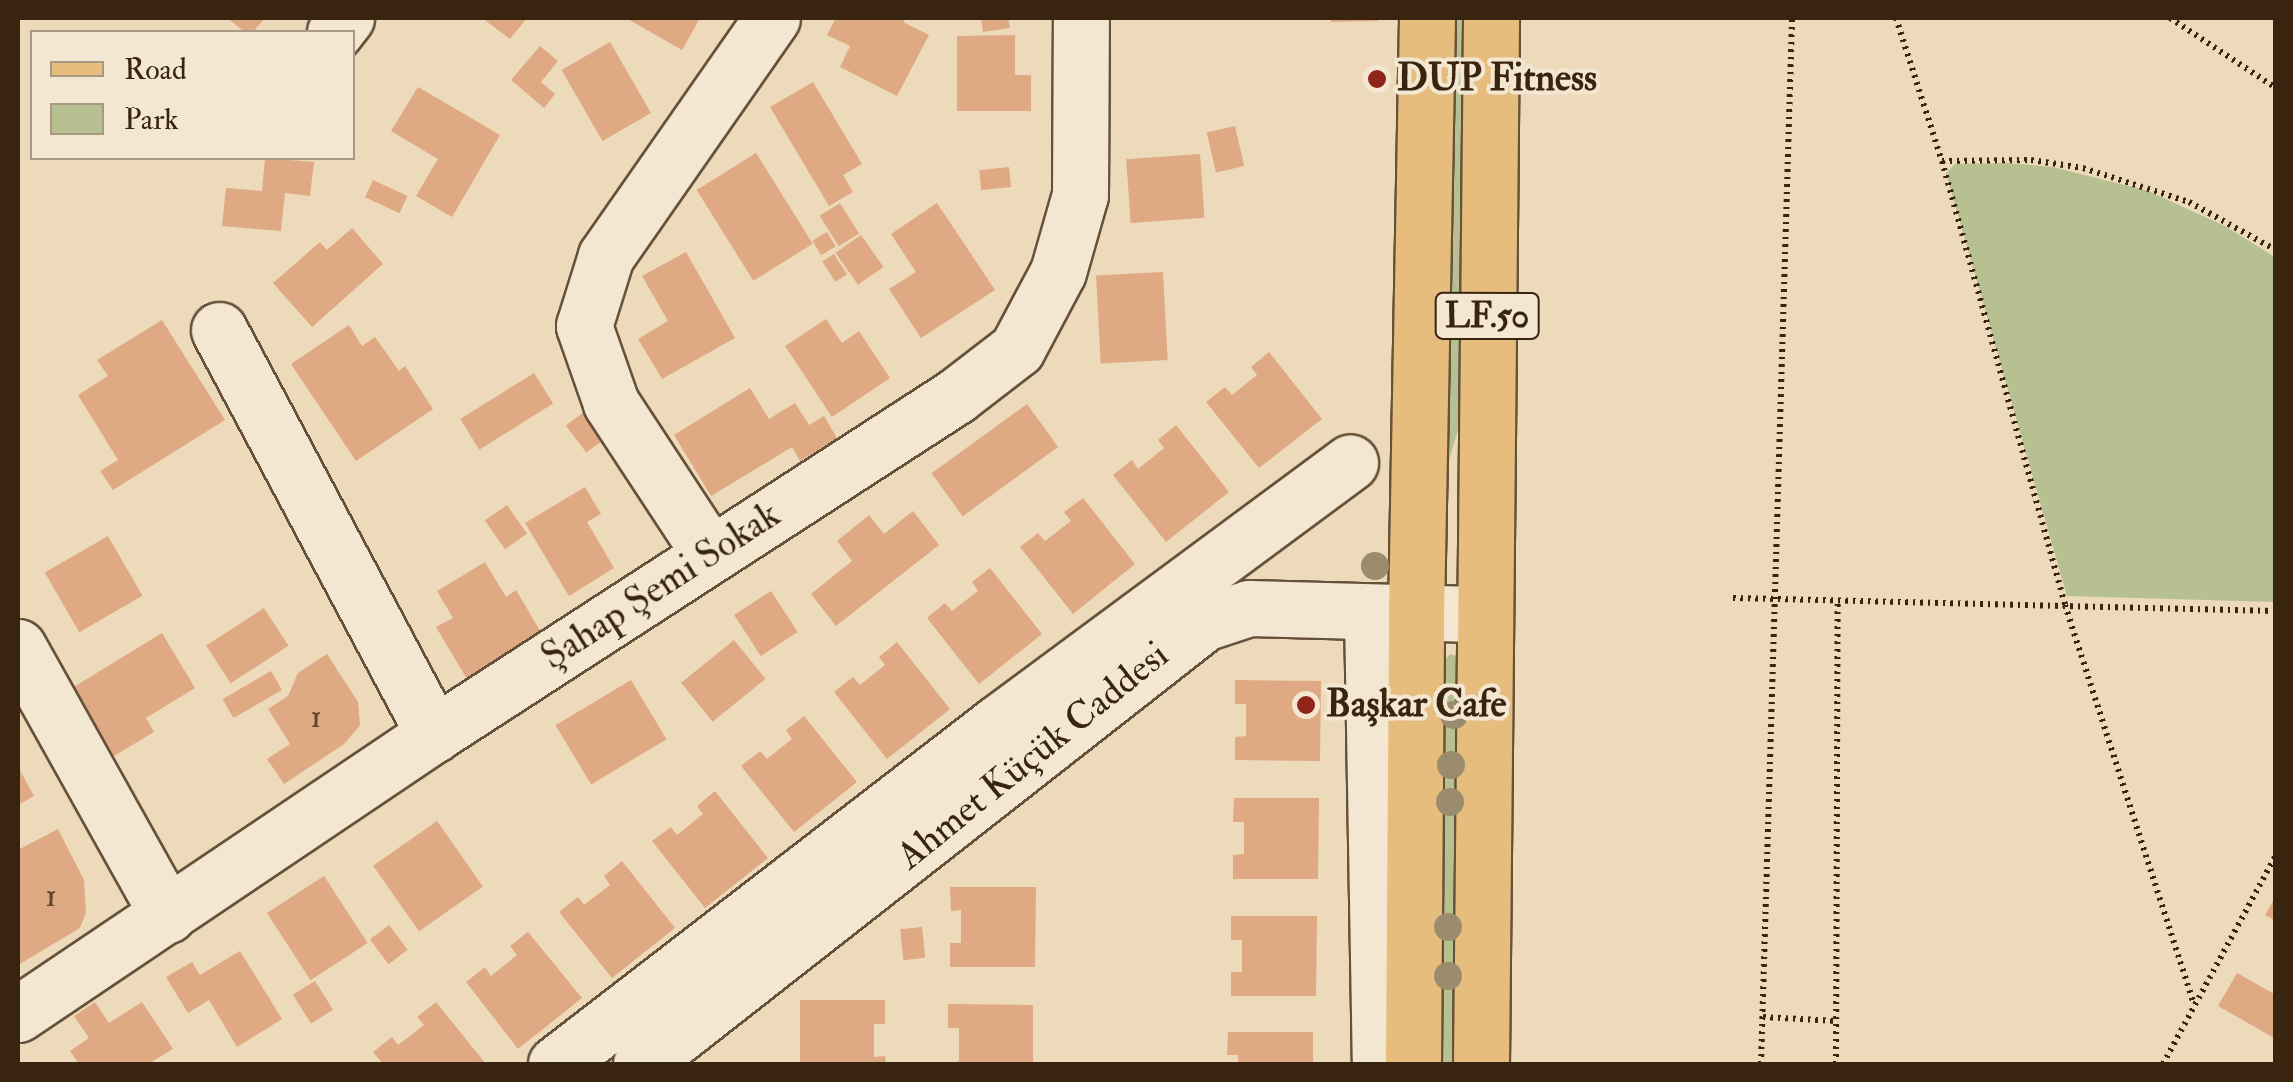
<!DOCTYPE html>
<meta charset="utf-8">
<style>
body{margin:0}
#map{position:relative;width:2293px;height:1082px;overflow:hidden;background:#eddaba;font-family:"IM FELL Double Pica",serif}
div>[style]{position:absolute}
.green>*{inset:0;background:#b6c091}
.building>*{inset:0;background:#dfa983;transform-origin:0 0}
.path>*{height:6px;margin-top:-3px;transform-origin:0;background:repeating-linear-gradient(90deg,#39250f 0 2.5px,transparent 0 7.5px)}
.roads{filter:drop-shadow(2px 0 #66523a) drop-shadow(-2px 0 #66523a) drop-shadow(0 2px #66523a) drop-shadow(0 -2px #66523a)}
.minor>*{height:55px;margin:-27.5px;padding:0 27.5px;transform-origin:27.5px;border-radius:27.5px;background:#f3e7d2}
.major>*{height:55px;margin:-27.5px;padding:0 27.5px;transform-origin:27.5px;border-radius:27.5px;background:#e6bd7d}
.trees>*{width:28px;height:28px;margin:-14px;border-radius:50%;background:#9b8c6e}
.dots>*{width:28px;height:28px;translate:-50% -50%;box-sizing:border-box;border:5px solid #f3e7d2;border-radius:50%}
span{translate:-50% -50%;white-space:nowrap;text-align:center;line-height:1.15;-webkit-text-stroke:8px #f3e7d2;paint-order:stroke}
.number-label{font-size:32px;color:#62462c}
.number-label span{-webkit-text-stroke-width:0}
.shield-label span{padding:2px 8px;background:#f3e7d2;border:2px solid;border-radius:8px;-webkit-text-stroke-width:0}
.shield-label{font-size:35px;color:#39250f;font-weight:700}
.poi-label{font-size:38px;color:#39250f;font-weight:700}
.left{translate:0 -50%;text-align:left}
.street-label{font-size:38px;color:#39250f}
.frame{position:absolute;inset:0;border:20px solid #39250f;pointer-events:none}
.legend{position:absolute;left:30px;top:30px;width:325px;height:130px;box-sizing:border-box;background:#f3e7d2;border:2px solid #a99984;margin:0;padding:12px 18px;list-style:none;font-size:30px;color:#39250f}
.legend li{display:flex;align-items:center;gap:20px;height:50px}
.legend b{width:50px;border:2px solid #a99984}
</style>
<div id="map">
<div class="green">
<i style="clip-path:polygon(1448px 18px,1468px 18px,1461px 419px,1443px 482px)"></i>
<i style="clip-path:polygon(2008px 163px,2053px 167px,2148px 191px,2225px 226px,2275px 257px,2275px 602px,2067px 596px,1946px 173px,1955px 164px)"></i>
<i style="clip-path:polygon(1450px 654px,1463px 658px,1461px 1064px,1437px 1064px,1443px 690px,1444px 661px)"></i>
</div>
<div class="building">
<i style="clip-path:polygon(227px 18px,265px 18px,253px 32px,245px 32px)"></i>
<i style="clip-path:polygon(482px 18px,527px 18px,510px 39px)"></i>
<i style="clip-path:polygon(626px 18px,700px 18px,682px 50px)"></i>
<i style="clip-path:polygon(836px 18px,906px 18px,903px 22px,929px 35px,897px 96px,840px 67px,850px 46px,827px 35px)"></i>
<i style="clip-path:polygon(981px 18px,1008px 18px,1010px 28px,983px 32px)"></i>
<i style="clip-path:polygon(1331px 18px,1378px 18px,1378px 21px,1331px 22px)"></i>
<i style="clip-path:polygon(1015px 35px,1015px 75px,1031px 75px,1031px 111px,957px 111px,957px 36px)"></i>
<i style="left:610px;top:42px;width:82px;height:56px;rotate:60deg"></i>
<i style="clip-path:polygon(540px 46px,558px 61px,541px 82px,555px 94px,544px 108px,511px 80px)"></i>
<i style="clip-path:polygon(813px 82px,862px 164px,843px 175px,853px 192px,829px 206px,770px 107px)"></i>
<i style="clip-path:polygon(418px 87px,500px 135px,452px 217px,416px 196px,438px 159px,391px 131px)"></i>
<i style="left:1235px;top:126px;width:41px;height:29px;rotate:77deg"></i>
<i style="left:756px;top:153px;width:107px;height:70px;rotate:58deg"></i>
<i style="left:1200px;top:154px;width:64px;height:74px;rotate:86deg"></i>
<i style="clip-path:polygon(265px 158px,314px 162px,310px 196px,285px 193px,281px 231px,222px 226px,226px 188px,262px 191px)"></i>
<i style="left:1009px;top:167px;width:20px;height:30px;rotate:84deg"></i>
<i style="left:373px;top:180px;width:38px;height:19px;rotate:25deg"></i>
<i style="left:840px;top:203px;width:36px;height:24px;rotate:58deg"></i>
<i style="clip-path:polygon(937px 203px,995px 290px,921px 338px,889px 289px,916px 272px,891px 234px)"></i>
<i style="clip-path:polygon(352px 228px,383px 264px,312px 327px,273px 283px,320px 242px,327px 250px)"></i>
<i style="left:827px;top:232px;width:17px;height:17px;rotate:59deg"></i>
<i style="left:861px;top:235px;width:39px;height:31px;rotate:55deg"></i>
<i style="clip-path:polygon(686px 252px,735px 338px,662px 379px,638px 339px,668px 321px,642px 276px)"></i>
<i style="left:834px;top:254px;width:24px;height:14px;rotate:57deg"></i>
<i style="left:1163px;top:272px;width:88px;height:67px;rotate:87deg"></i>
<i style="clip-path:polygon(826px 319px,842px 343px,859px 331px,890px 378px,832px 417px,785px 346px)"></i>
<i style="clip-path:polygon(162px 320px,225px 420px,113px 490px,100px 471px,118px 460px,78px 395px,108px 376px,97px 360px)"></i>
<i style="clip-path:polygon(349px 325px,362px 346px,375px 337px,399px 371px,405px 366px,433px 409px,356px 461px,291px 364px)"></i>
<i style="clip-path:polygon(1269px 352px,1322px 419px,1259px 468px,1206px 402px,1225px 387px,1232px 395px,1257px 375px,1251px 367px)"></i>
<i style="left:534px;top:373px;width:36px;height:87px;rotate:58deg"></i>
<i style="clip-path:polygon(750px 388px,769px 419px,795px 403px,809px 425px,824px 416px,837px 438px,800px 461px,792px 447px,711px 496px,674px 435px)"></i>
<i style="left:1027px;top:404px;width:53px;height:118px;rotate:54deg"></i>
<i style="left:585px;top:411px;width:34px;height:24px;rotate:53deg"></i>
<i style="clip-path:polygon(1176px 425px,1229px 492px,1166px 542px,1113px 475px,1132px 460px,1138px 469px,1164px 448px,1158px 440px)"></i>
<i style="clip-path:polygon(585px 487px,601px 514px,587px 522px,614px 568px,569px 596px,525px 523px)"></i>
<i style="clip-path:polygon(1083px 498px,1135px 564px,1073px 614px,1020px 547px,1038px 533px,1045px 541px,1071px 521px,1064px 512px)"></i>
<i style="left:507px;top:505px;width:35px;height:27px;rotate:55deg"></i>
<i style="clip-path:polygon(913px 511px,939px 545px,836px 626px,811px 594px,852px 561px,837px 541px,869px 515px,884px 534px)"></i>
<i style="left:108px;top:536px;width:69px;height:73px;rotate:60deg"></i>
<i style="clip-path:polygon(485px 562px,506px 597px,516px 590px,542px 634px,467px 679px,436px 627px,453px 618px,437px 591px)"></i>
<i style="clip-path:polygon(990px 568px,1042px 634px,979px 684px,927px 618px,945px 603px,952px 611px,978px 591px,972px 582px)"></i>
<i style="left:771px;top:591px;width:49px;height:44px;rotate:57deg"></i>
<i style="left:264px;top:608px;width:45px;height:69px;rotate:57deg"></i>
<i style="clip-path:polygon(162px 633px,195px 688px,146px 718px,154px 732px,114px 756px,72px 688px)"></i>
<i style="left:734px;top:640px;width:50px;height:68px;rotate:51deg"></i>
<i style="clip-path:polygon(897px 642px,950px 709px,887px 759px,834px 692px,853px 677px,860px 685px,885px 665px,879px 657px)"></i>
<i style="clip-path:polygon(327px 654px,358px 702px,360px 725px,344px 744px,284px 784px,267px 759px,290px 744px,268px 709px,288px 696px,298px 673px)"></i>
<i style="left:271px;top:671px;width:22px;height:56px;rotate:60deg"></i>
<i style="left:631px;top:680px;width:69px;height:88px;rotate:59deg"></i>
<i style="clip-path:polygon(1235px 680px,1321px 681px,1320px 761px,1235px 760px,1235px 737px,1246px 736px,1246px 704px,1235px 704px)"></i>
<i style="clip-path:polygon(804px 716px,857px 782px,794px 832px,741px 766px,760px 751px,767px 759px,792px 739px,786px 730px)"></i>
<i style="clip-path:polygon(18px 767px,34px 796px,18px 805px)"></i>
<i style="clip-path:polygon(715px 791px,768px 858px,705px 908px,652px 841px,671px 827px,677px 835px,703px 814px,697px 806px)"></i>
<i style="clip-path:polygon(1234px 798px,1319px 798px,1318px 879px,1233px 879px,1233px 855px,1244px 854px,1244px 822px,1233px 822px)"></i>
<i style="left:437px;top:821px;width:80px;height:78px;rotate:55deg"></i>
<i style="clip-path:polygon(58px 829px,84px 880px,86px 912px,80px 928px,18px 965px,18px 850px)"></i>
<i style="clip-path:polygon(622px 861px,675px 928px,612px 978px,559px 912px,578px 897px,584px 905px,610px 885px,604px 876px)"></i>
<i style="left:324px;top:876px;width:80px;height:68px;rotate:57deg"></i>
<i style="clip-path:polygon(950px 887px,1036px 887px,1035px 967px,950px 967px,950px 943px,961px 943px,961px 910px,951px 911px)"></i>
<i style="clip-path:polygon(2276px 896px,2276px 921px,2265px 915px)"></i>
<i style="clip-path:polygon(1231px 916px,1317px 916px,1316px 996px,1231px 996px,1231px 972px,1242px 972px,1242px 940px,1231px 940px)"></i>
<i style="left:389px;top:925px;width:31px;height:24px;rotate:53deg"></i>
<i style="left:922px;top:927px;width:31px;height:22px;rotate:84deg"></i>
<i style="clip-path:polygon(528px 932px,582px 998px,518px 1049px,466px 982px,485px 967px,491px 976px,517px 955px,510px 946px)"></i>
<i style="clip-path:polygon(240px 951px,282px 1019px,237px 1047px,209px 1000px,188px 1013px,166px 977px,192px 962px,200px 975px)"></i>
<i style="clip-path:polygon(2237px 973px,2276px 995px,2276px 1039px,2218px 1006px)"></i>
<i style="left:315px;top:981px;width:34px;height:26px;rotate:58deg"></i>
<i style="clip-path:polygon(800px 1000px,885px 1000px,885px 1024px,874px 1024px,874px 1057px,885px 1056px,886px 1064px,800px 1064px)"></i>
<i style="clip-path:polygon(95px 1002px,109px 1023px,142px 1002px,173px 1049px,148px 1064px,79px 1064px,70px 1051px,89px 1038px,74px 1016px)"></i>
<i style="clip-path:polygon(436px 1002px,486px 1064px,383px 1064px,373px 1052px,392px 1037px,398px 1045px,424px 1025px,417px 1017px)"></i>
<i style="clip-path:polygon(948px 1004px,1033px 1005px,1033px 1064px,947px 1064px,959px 1061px,959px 1028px,948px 1028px)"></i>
<i style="clip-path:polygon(1228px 1032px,1313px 1032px,1313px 1064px,1238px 1064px,1238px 1055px,1227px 1055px)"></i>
</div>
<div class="path">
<i style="left:1896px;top:18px;width:150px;rotate:72.2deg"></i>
<i style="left:1942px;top:161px;width:461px;rotate:74.5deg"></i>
<i style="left:2065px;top:605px;width:420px;rotate:72.1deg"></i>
<i style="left:2170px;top:18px;width:127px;rotate:33.4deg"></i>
<i style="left:1942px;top:161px;width:89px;rotate:-0.6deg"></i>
<i style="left:2031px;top:160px;width:53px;rotate:8.7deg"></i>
<i style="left:2083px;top:168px;width:111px;rotate:17.8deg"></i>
<i style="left:2189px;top:202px;width:99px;rotate:28.9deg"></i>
<i style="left:1733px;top:598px;width:543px;rotate:1.37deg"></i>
<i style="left:1763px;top:1017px;width:73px;rotate:3.1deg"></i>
<i style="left:1761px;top:1064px;width:1046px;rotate:-88.3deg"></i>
<i style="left:1836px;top:1064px;width:463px;rotate:-89.8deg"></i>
<i style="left:2163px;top:1064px;width:238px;rotate:-61.6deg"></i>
</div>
<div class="roads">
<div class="minor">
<i style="left:335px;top:32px;width:18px;rotate:-52deg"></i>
<i style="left:219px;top:330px;width:458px;rotate:62deg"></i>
<i style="left:710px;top:554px;width:181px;rotate:-123.3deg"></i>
<i style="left:611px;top:403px;width:82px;rotate:-109.3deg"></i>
<i style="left:584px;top:326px;width:73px;rotate:-72.6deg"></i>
<i style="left:606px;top:256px;width:290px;rotate:-55.1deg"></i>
<i style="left:1372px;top:613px;width:451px;rotate:89deg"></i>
<i style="left:18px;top:647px;width:307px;rotate:60.8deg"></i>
<i style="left:18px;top:1014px;width:501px;rotate:-33.94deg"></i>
<i style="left:434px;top:734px;width:622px;rotate:-32.92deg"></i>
<i style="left:956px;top:396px;width:77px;rotate:-37.6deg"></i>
<i style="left:1017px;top:349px;width:87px;rotate:-62deg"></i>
<i style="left:1058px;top:272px;width:80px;rotate:-74.1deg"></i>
<i style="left:1080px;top:195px;width:177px;rotate:-89.7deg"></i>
<i style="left:556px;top:1064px;width:558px;rotate:-37.65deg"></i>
<i style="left:998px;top:723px;width:438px;rotate:-36.5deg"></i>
<i style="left:641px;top:1064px;width:715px;rotate:-38.07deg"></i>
<i style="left:1204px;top:623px;width:47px;rotate:-18.4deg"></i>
<i style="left:1249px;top:608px;width:235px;rotate:1.5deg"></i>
</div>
<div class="major">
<i style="left:1413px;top:1064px;width:451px;rotate:-89.6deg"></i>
<i style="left:1416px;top:613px;width:595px;rotate:-88.94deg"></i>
<i style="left:1481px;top:1064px;width:1046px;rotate:-89.45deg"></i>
</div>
</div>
<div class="trees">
<i style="left:1375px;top:566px"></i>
<i style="left:1454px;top:715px"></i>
<i style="left:1451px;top:765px"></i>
<i style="left:1450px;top:802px"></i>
<i style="left:1448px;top:927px"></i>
<i style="left:1448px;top:976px"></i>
</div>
<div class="dots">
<i style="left:1377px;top:79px;background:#8f2418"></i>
<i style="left:1306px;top:705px;background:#8f2418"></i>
</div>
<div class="number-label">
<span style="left:316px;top:717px">1</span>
<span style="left:51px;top:896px">1</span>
</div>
<div class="shield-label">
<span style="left:1487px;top:316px">LF.50</span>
</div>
<div class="poi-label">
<span class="left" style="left:1397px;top:79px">DUP Fitness</span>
<span class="left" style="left:1326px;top:705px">Başkar Cafe</span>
</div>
<div class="street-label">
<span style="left:661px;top:586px;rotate:-33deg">Şahap Şemi Sokak</span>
<span style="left:1033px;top:756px;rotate:-39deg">Ahmet Küçük Caddesi</span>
</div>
<div class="frame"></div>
<ul class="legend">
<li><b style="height:12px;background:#e6bd7d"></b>Road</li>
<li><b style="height:28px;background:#b6c091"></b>Park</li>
</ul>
</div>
